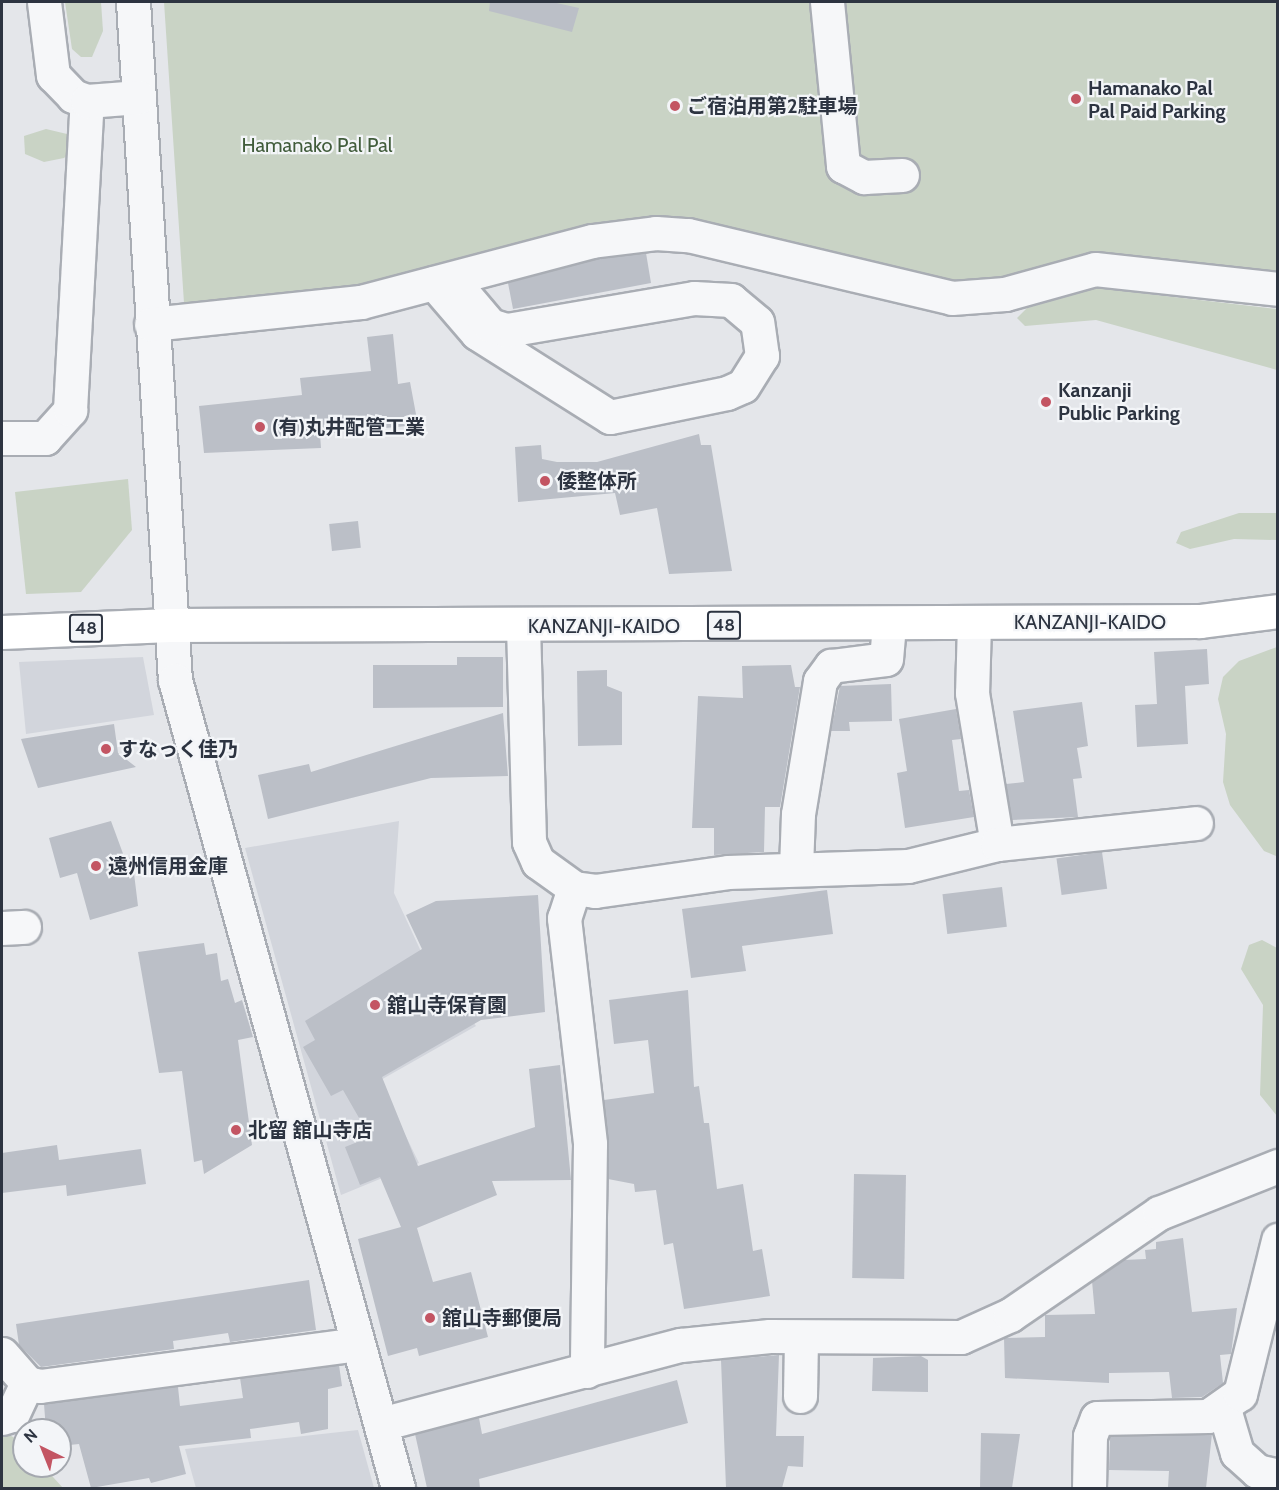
<!DOCTYPE html>
<meta charset="utf-8">
<style>
body{margin:0}
#map{position:relative;width:1279px;height:1490px;overflow:hidden;background:#e4e6ea;font-family:Cabin,"Noto Sans JP",sans-serif}
div>[style]{position:absolute}
.built>*{inset:0;background:#d2d5dc}
.green>*{inset:0;background:#c9d3c5}
.building>*{inset:0;background:#bbbfc7;transform-origin:0 0}
.roads{filter:drop-shadow(2px 0 #a9adb4) drop-shadow(-2px 0 #a9adb4) drop-shadow(0 2px #a9adb4) drop-shadow(0 -2px #a9adb4)}
.minor>*{height:33px;margin:-16.5px;padding:0 16.5px;transform-origin:16.5px;border-radius:16.5px;background:#f6f7f9}
.major>*{height:33px;margin:-16.5px;padding:0 16.5px;transform-origin:16.5px;border-radius:16.5px;background:#fff}
.dots>*{width:16px;height:16px;translate:-50% -50%;box-sizing:border-box;border:3px solid #f3f5f8;border-radius:50%}
span{translate:-50% -50%;white-space:nowrap;text-align:center;line-height:1.15;-webkit-text-stroke:4.5px #f3f5f8;paint-order:stroke}
.shield-label span{padding:2px 4px;background:#f3f5f8;border:2px solid;border-radius:4px;-webkit-text-stroke-width:0}
.shield-label{font-size:18px;color:#2d3441;font-weight:700}
.poi-label{font-size:20px;color:#2d3441;font-weight:700}
.left{translate:0 -50%;text-align:left}
.park-label{font-size:20px;color:#415c3b}
.street-label{font-size:20px;color:#2d3441}
.frame{position:absolute;inset:0;border:3px solid #2d3441;pointer-events:none}
.north{position:absolute;left:12px;top:1418px;width:60px;height:60px;box-sizing:border-box;background:#f3f5f8;border:2px solid #a4a8af;border-radius:50%;rotate:317deg;font-size:16px;font-weight:700;line-height:24px;text-align:center;color:#2d3441}
.north::after{content:'';display:block;margin:auto;width:21px;height:27px;background:#c35563;clip-path:polygon(50% 0,100% 100%,50% 72%,0 100%)}
</style>
<div id="map">
<div class="built">
<i style="clip-path:polygon(143px 657px,154px 715px,26px 734px,19px 662px)"></i>
<i style="clip-path:polygon(399px 821px,394px 893px,436px 984px,444px 980px,476px 1026px,379px 1081px,419px 1163px,341px 1195px,245px 848px)"></i>
<i style="clip-path:polygon(358px 1430px,374px 1488px,196px 1488px,185px 1449px)"></i>
</div>
<div class="green">
<i style="clip-path:polygon(65px 2px,101px 2px,103px 31px,92px 57px,81px 57px,72px 49px)"></i>
<i style="clip-path:polygon(164px 2px,1277px 2px,1277px 273px,1092px 252px,1003px 278px,953px 281px,691px 218px,656px 216px,589px 225px,359px 285px,184px 303px)"></i>
<i style="clip-path:polygon(46px 129px,67px 134px,71px 152px,64px 158px,44px 162px,25px 154px,24px 136px)"></i>
<i style="clip-path:polygon(1097px 288px,1277px 309px,1277px 370px,1096px 320px,1025px 326px,1017px 318px,1027px 308px)"></i>
<i style="clip-path:polygon(128px 479px,132px 530px,81px 592px,26px 594px,15px 492px)"></i>
<i style="clip-path:polygon(1239px 513px,1277px 513px,1277px 540px,1234px 539px,1190px 549px,1176px 543px,1181px 532px)"></i>
<i style="clip-path:polygon(1277px 647px,1278px 856px,1276px 856px,1264px 851px,1230px 805px,1223px 782px,1226px 734px,1218px 699px,1223px 677px,1239px 661px)"></i>
<i style="clip-path:polygon(1262px 940px,1277px 948px,1277px 1116px,1260px 1095px,1263px 1005px,1241px 969px,1249px 945px)"></i>
<i style="clip-path:polygon(2px 1431px,24px 1443px,24px 1466px,43px 1466px,63px 1488px,2px 1488px)"></i>
</div>
<div class="building">
<i style="clip-path:polygon(490px 2px,552px 2px,579px 8px,572px 32px,489px 11px)"></i>
<i style="clip-path:polygon(646px 253px,651px 283px,513px 309px,508px 283px,594px 260px)"></i>
<i style="clip-path:polygon(393px 334px,398px 384px,410px 382px,418px 425px,320px 434px,321px 448px,204px 453px,199px 406px,302px 395px,300px 378px,371px 371px,367px 337px)"></i>
<i style="clip-path:polygon(699px 434px,701px 445px,711px 445px,732px 571px,669px 574px,657px 508px,620px 515px,615px 493px,518px 502px,515px 447px,541px 445px,542px 459px,557px 462px,597px 462px)"></i>
<i style="left:358px;top:521px;width:27px;height:29px;rotate:84deg"></i>
<i style="clip-path:polygon(1207px 649px,1209px 684px,1185px 686px,1188px 744px,1137px 747px,1135px 705px,1157px 704px,1154px 652px)"></i>
<i style="clip-path:polygon(457px 657px,503px 657px,503px 707px,373px 708px,373px 665px,457px 665px)"></i>
<i style="clip-path:polygon(791px 665px,795px 687px,800px 687px,780px 807px,765px 807px,764px 852px,714px 855px,714px 828px,692px 828px,698px 696px,743px 698px,742px 666px)"></i>
<i style="clip-path:polygon(607px 670px,607px 686px,622px 692px,622px 745px,578px 746px,577px 671px)"></i>
<i style="clip-path:polygon(891px 684px,892px 721px,849px 722px,850px 731px,831px 731px,840px 686px)"></i>
<i style="clip-path:polygon(1082px 702px,1088px 746px,1077px 748px,1082px 778px,1073px 779px,1078px 817px,1012px 820px,1006px 784px,1024px 782px,1013px 711px)"></i>
<i style="clip-path:polygon(956px 709px,961px 739px,952px 740px,959px 791px,969px 790px,974px 817px,905px 828px,897px 773px,907px 771px,899px 719px)"></i>
<i style="clip-path:polygon(503px 713px,508px 776px,431px 778px,268px 819px,258px 775px,309px 764px,311px 772px)"></i>
<i style="clip-path:polygon(114px 724px,118px 753px,136px 767px,38px 788px,21px 739px)"></i>
<i style="clip-path:polygon(111px 821px,125px 859px,132px 857px,138px 906px,90px 920px,77px 873px,60px 878px,49px 838px)"></i>
<i style="left:1102px;top:852px;width:37px;height:46px;rotate:82deg"></i>
<i style="left:1002px;top:887px;width:40px;height:60px;rotate:83deg"></i>
<i style="clip-path:polygon(827px 890px,833px 934px,742px 946px,746px 971px,691px 978px,682px 909px)"></i>
<i style="clip-path:polygon(538px 895px,545px 1012px,481px 1020px,382px 1077px,418px 1166px,535px 1127px,529px 1069px,560px 1065px,571px 1180px,492px 1181px,497px 1195px,417px 1228px,433px 1282px,471px 1272px,488px 1337px,419px 1356px,417px 1348px,388px 1356px,358px 1239px,401px 1227px,380px 1177px,360px 1185px,345px 1147px,370px 1137px,343px 1090px,331px 1096px,303px 1047px,315px 1040px,305px 1021px,422px 949px,406px 915px,436px 901px)"></i>
<i style="clip-path:polygon(204px 943px,206px 955px,217px 953px,221px 981px,228px 979px,235px 1003px,242px 1000px,253px 1037px,238px 1040px,252px 1145px,204px 1174px,202px 1160px,194px 1162px,182px 1071px,159px 1073px,138px 952px)"></i>
<i style="clip-path:polygon(688px 990px,694px 1087px,699px 1086px,704px 1123px,709px 1123px,717px 1189px,743px 1184px,753px 1251px,762px 1249px,770px 1296px,684px 1309px,673px 1243px,664px 1245px,656px 1190px,635px 1192px,634px 1184px,608px 1179px,604px 1100px,654px 1093px,648px 1040px,614px 1044px,609px 1000px)"></i>
<i style="clip-path:polygon(57px 1145px,59px 1160px,141px 1149px,146px 1184px,67px 1196px,66px 1185px,2px 1193px,2px 1153px)"></i>
<i style="left:854px;top:1174px;width:52px;height:104px;rotate:1deg"></i>
<i style="clip-path:polygon(1183px 1238px,1192px 1312px,1237px 1308px,1231px 1354px,1220px 1355px,1223px 1383px,1202px 1397px,1172px 1398px,1169px 1372px,1109px 1373px,1109px 1383px,1005px 1378px,1004px 1338px,1045px 1337px,1045px 1315px,1095px 1314px,1092px 1281px,1123px 1260px,1146px 1259px,1145px 1250px,1156px 1249px,1156px 1242px)"></i>
<i style="clip-path:polygon(309px 1280px,316px 1330px,230px 1342px,228px 1333px,173px 1341px,174px 1349px,41px 1367px,19px 1345px,16px 1324px)"></i>
<i style="clip-path:polygon(779px 1355px,776px 1436px,804px 1436px,803px 1467px,788px 1466px,782px 1488px,726px 1488px,721px 1360px)"></i>
<i style="clip-path:polygon(921px 1356px,928px 1360px,928px 1392px,872px 1391px,873px 1358px)"></i>
<i style="clip-path:polygon(339px 1365px,342px 1386px,328px 1389px,328px 1429px,301px 1434px,299px 1422px,250px 1429px,251px 1438px,179px 1446px,186px 1474px,151px 1483px,149px 1478px,91px 1488px,79px 1444px,60px 1446px,60px 1430px,46px 1430px,44px 1404px,178px 1387px,180px 1406px,243px 1398px,240px 1378px)"></i>
<i style="clip-path:polygon(677px 1380px,688px 1423px,479px 1479px,480px 1488px,427px 1488px,415px 1434px,479px 1418px,482px 1434px)"></i>
<i style="clip-path:polygon(981px 1433px,1020px 1434px,1012px 1488px,980px 1488px)"></i>
<i style="clip-path:polygon(1212px 1434px,1206px 1488px,1168px 1487px,1169px 1471px,1109px 1470px,1110px 1437px)"></i>
</div>
<div class="roads">
<div class="minor">
<i style="left:44px;top:2px;width:74px;rotate:83deg"></i>
<i style="left:53px;top:75px;width:29px;rotate:46deg"></i>
<i style="left:73px;top:96px;width:15px;rotate:20deg"></i>
<i style="left:133px;top:2px;width:679px;rotate:86.46deg"></i>
<i style="left:175px;top:680px;width:838px;rotate:74.57deg"></i>
<i style="left:827px;top:2px;width:165px;rotate:84.4deg"></i>
<i style="left:843px;top:166px;width:24px;rotate:28deg"></i>
<i style="left:864px;top:177px;width:38px;rotate:-3deg"></i>
<i style="left:434px;top:283px;width:66px;rotate:49.3deg"></i>
<i style="left:477px;top:333px;width:157px;rotate:32.3deg"></i>
<i style="left:610px;top:417px;width:119px;rotate:-11.6deg"></i>
<i style="left:727px;top:393px;width:17px;rotate:-24deg"></i>
<i style="left:743px;top:386px;width:36px;rotate:-58deg"></i>
<i style="left:762px;top:356px;width:34px;rotate:-98deg"></i>
<i style="left:757px;top:322px;width:34px;rotate:-140deg"></i>
<i style="left:731px;top:300px;width:37px;rotate:-177deg"></i>
<i style="left:694px;top:298px;width:191px;rotate:170.3deg"></i>
<i style="left:506px;top:330px;width:17px;rotate:-163deg"></i>
<i style="left:490px;top:325px;width:60px;rotate:-130.3deg"></i>
<i style="left:151px;top:324px;width:211px;rotate:-6deg"></i>
<i style="left:361px;top:302px;width:239px;rotate:-14.8deg"></i>
<i style="left:592px;top:241px;width:64px;rotate:-7.1deg"></i>
<i style="left:656px;top:233px;width:32px;rotate:4deg"></i>
<i style="left:688px;top:235px;width:271px;rotate:13.4deg"></i>
<i style="left:952px;top:298px;width:53px;rotate:-4.3deg"></i>
<i style="left:1005px;top:294px;width:93px;rotate:-15.5deg"></i>
<i style="left:1095px;top:269px;width:184px;rotate:6.2deg"></i>
<i style="left:2px;top:438px;width:43px"></i>
<i style="left:45px;top:438px;width:38px;rotate:-48deg"></i>
<i style="left:70px;top:410px;width:309px;rotate:-86.9deg"></i>
<i style="left:87px;top:101px;width:52px;rotate:-4.4deg"></i>
<i style="left:974px;top:623px;width:70px;rotate:91.6deg"></i>
<i style="left:972px;top:693px;width:153px;rotate:80.6deg"></i>
<i style="left:523px;top:626px;width:216px;rotate:88.4deg"></i>
<i style="left:529px;top:842px;width:22px;rotate:66deg"></i>
<i style="left:538px;top:862px;width:44px;rotate:35.8deg"></i>
<i style="left:574px;top:888px;width:21px;rotate:8deg"></i>
<i style="left:595px;top:891px;width:134px;rotate:-8.1deg"></i>
<i style="left:728px;top:872px;width:180px;rotate:-1.9deg"></i>
<i style="left:908px;top:866px;width:92px;rotate:-13.9deg"></i>
<i style="left:997px;top:844px;width:200px;rotate:-6deg"></i>
<i style="left:796px;top:868px;width:54px;rotate:-87.9deg"></i>
<i style="left:798px;top:814px;width:135px;rotate:-80.6deg"></i>
<i style="left:820px;top:681px;width:19px;rotate:-54deg"></i>
<i style="left:831px;top:666px;width:55px;rotate:-7.3deg"></i>
<i style="left:886px;top:659px;width:36px;rotate:-85deg"></i>
<i style="left:574px;top:888px;width:32px;rotate:108deg"></i>
<i style="left:564px;top:918px;width:227px;rotate:83.4deg"></i>
<i style="left:590px;top:1144px;width:227px;rotate:90.8deg"></i>
<i style="left:2px;top:928px;width:22px;rotate:-3deg"></i>
<i style="left:2px;top:1354px;width:38px;rotate:49deg"></i>
<i style="left:27px;top:1383px;width:13px;rotate:13deg"></i>
<i style="left:40px;top:1386px;width:320px;rotate:-7.5deg"></i>
<i style="left:800px;top:1396px;width:59px;rotate:-89deg"></i>
<i style="left:1224px;top:1409px;width:46px;rotate:73.5deg"></i>
<i style="left:1237px;top:1453px;width:27px;rotate:42deg"></i>
<i style="left:1257px;top:1471px;width:22px;rotate:13deg"></i>
<i style="left:2px;top:1418px;width:10px;rotate:-17deg"></i>
<i style="left:12px;top:1415px;width:35px;rotate:-65deg"></i>
<i style="left:381px;top:1424px;width:310px;rotate:-14.8deg"></i>
<i style="left:681px;top:1345px;width:89px;rotate:-5.8deg"></i>
<i style="left:770px;top:1336px;width:191px;rotate:0.3deg"></i>
<i style="left:961px;top:1337px;width:54px;rotate:-24.2deg"></i>
<i style="left:1010px;top:1315px;width:181px;rotate:-34.4deg"></i>
<i style="left:1159px;top:1213px;width:128px;rotate:-21.6deg"></i>
<i style="left:1089px;top:1488px;width:52px;rotate:-88.9deg"></i>
<i style="left:1090px;top:1436px;width:19px;rotate:-69deg"></i>
<i style="left:1097px;top:1418px;width:111px;rotate:-1deg"></i>
<i style="left:1208px;top:1416px;width:39px;rotate:-35deg"></i>
<i style="left:1240px;top:1394px;width:159px;rotate:-76.1deg"></i>
</div>
<div class="major">
<i style="left:2px;top:632px;width:168px;rotate:-2.4deg"></i>
<i style="left:170px;top:625px;width:1030px;rotate:-0.22deg"></i>
<i style="left:1200px;top:621px;width:79px;rotate:-7.3deg"></i>
</div>
</div>
<div class="dots">
<i style="left:1076px;top:99px;background:#c35563"></i>
<i style="left:675px;top:106px;background:#c35563"></i>
<i style="left:1046px;top:402px;background:#c35563"></i>
<i style="left:260px;top:427px;background:#c35563"></i>
<i style="left:545px;top:481px;background:#c35563"></i>
<i style="left:106px;top:749px;background:#c35563"></i>
<i style="left:96px;top:866px;background:#c35563"></i>
<i style="left:375px;top:1005px;background:#c35563"></i>
<i style="left:236px;top:1130px;background:#c35563"></i>
<i style="left:430px;top:1318px;background:#c35563"></i>
</div>
<div class="shield-label">
<span style="left:724px;top:625px">48</span>
<span style="left:86px;top:628px">48</span>
</div>
<div class="poi-label">
<span class="left" style="left:1088px;top:100px">Hamanako Pal<br>Pal Paid Parking</span>
<span class="left" style="left:687px;top:106px">ご宿泊用第2駐車場</span>
<span class="left" style="left:1058px;top:402px">Kanzanji<br>Public Parking</span>
<span class="left" style="left:272px;top:427px">(有)丸井配管工業</span>
<span class="left" style="left:557px;top:481px">倭整体所</span>
<span class="left" style="left:118px;top:749px">すなっく佳乃</span>
<span class="left" style="left:108px;top:866px">遠州信用金庫</span>
<span class="left" style="left:387px;top:1005px">舘山寺保育園</span>
<span class="left" style="left:248px;top:1130px">北留 舘山寺店</span>
<span class="left" style="left:442px;top:1318px">舘山寺郵便局</span>
</div>
<div class="park-label">
<span style="left:317px;top:145px">Hamanako Pal Pal</span>
</div>
<div class="street-label">
<span style="left:1090px;top:622px">KANZANJI-KAIDO</span>
<span style="left:604px;top:626px">KANZANJI-KAIDO</span>
</div>
<div class="frame"></div>
<div class="north">N</div>
</div>
